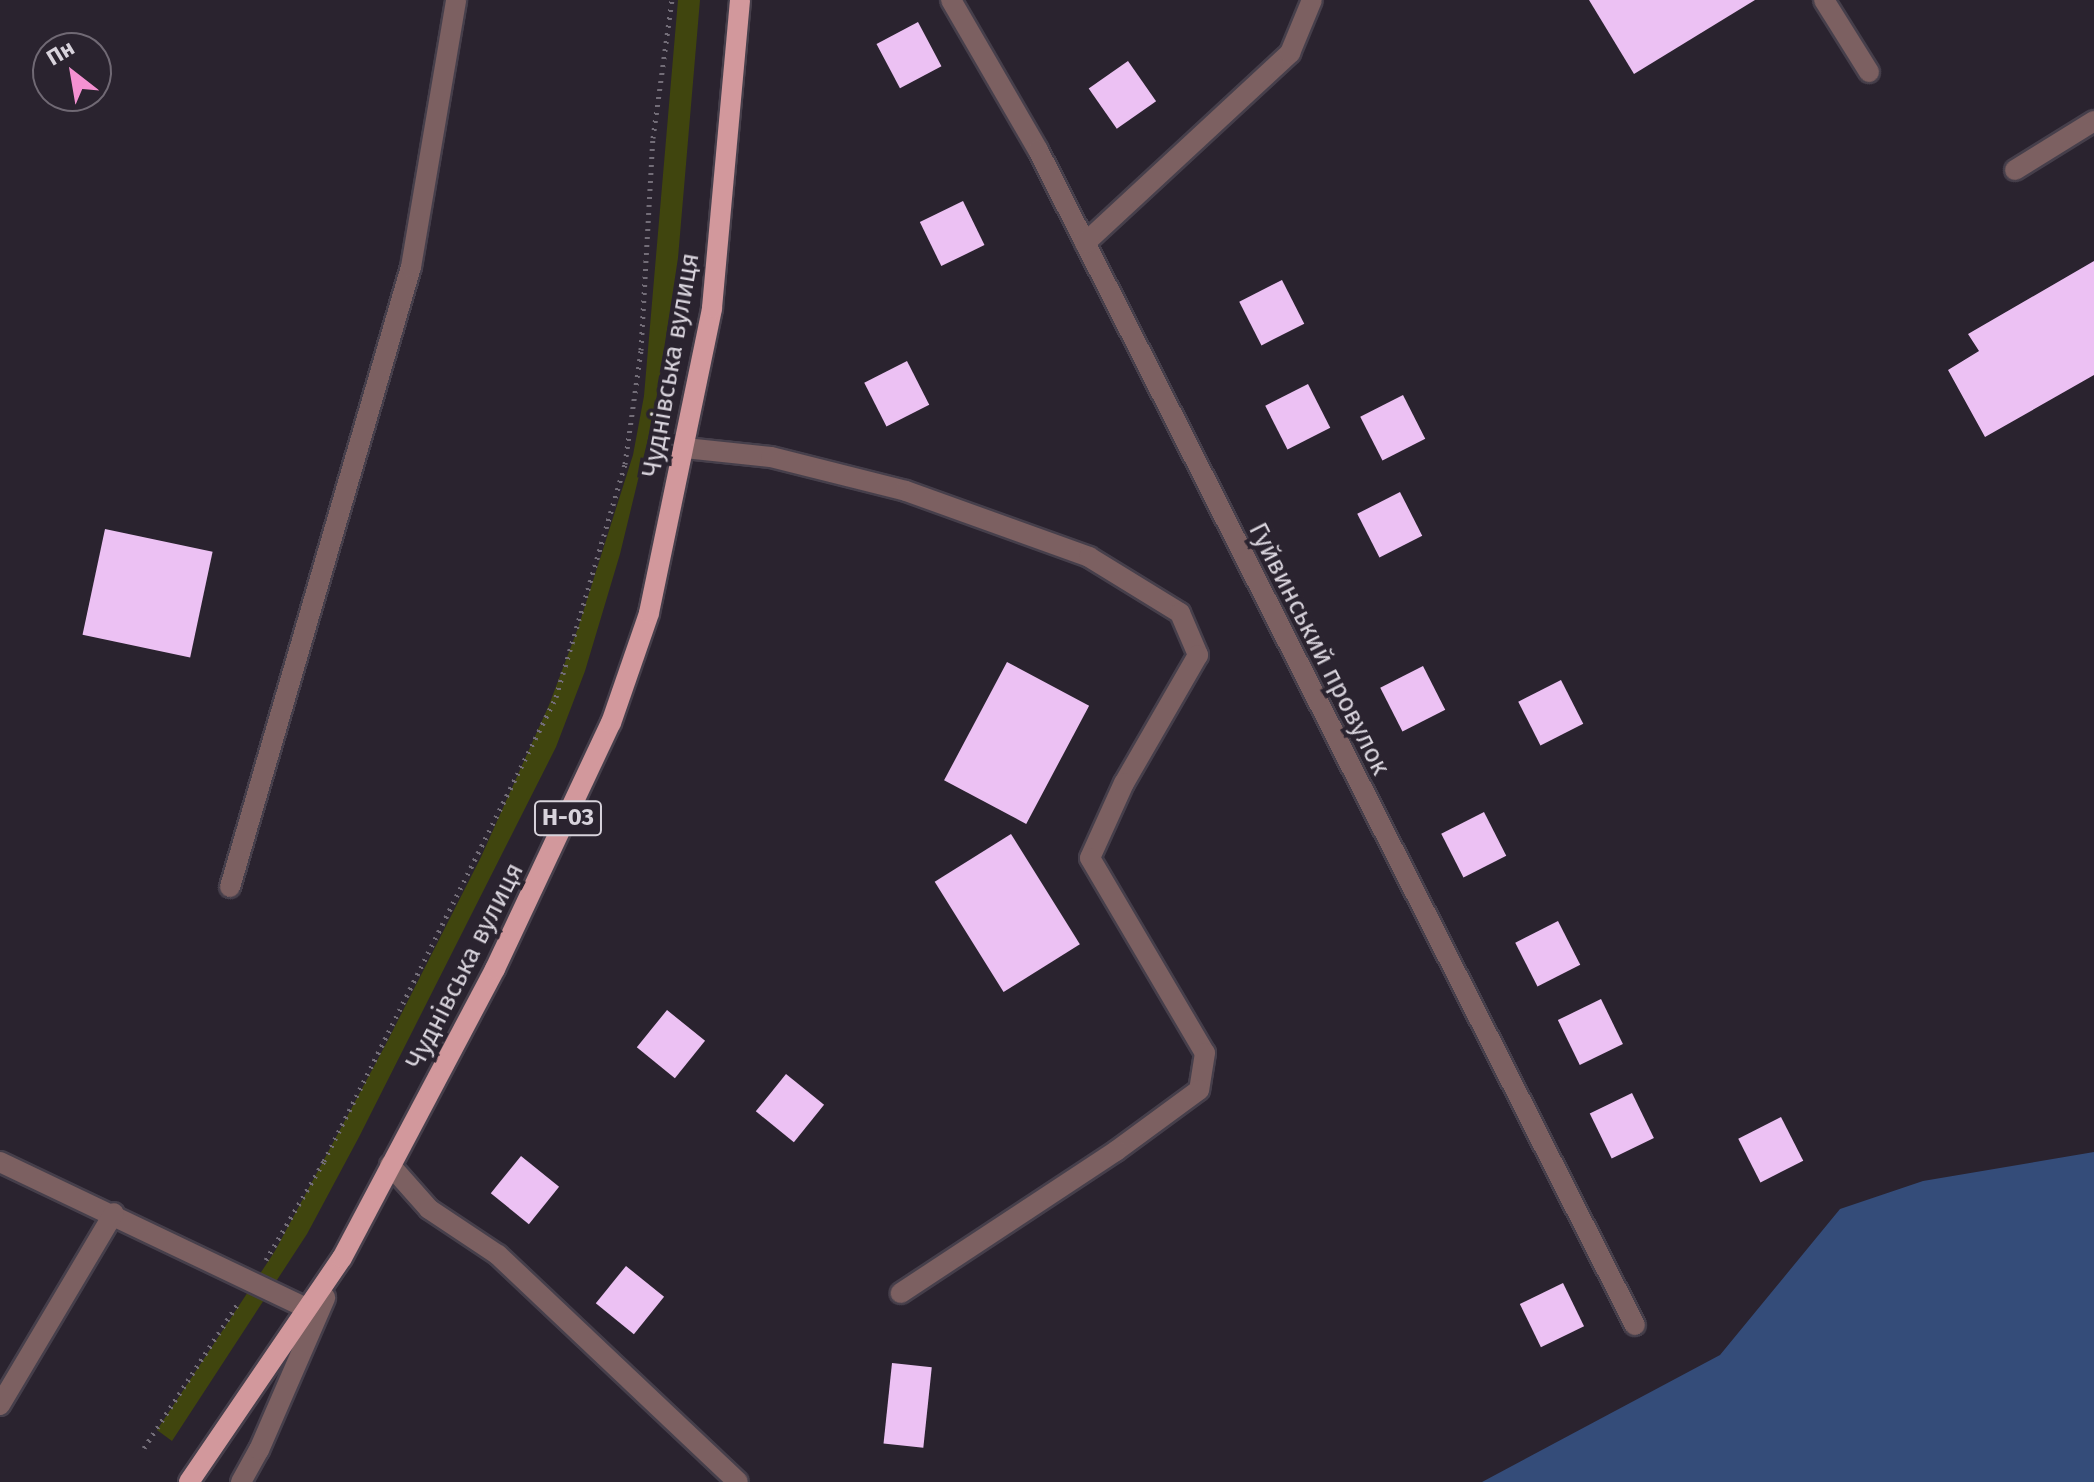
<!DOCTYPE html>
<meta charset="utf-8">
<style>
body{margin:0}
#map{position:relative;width:2094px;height:1482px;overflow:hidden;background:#2a232f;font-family:"Fira Sans",sans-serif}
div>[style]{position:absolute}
.green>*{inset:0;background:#40450e}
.water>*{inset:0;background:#344c79}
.building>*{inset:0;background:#ecc1f3;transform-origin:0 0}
.path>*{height:5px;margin-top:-2.5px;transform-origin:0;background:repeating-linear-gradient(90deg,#736d78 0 2px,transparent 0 8px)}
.roads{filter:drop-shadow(2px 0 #463f4b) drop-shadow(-2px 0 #463f4b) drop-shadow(0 2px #463f4b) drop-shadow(0 -2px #463f4b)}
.minor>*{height:20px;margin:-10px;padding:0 10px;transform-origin:10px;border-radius:10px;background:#7c6061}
.major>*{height:20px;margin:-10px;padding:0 10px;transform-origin:10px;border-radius:10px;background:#d2989c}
span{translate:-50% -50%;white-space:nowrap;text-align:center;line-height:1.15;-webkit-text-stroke:8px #2a232f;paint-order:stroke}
.shield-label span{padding:2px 6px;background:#2a232f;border:2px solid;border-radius:6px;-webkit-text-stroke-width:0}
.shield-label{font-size:24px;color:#d8d3dc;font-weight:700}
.street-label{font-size:26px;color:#d8d3dc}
.north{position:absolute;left:32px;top:32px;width:80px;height:80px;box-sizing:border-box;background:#2a232f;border:2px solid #706974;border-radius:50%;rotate:329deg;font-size:22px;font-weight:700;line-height:32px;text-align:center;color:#d8d3dc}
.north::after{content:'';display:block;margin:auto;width:28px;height:36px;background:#f591d2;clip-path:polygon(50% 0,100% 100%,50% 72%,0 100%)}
</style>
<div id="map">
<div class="green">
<i style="clip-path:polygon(678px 0,700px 0,678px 258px,654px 414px,620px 554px,585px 671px,556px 747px,359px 1137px,307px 1234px,172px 1441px,157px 1430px,275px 1251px,387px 1042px,481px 857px,549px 705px,578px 628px,633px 455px,644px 396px)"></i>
</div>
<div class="water">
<i style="clip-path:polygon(2094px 1152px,2094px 1482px,1482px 1482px,1720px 1355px,1840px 1209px,1923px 1181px)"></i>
</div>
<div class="building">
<i style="clip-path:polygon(1589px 0,1755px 0,1634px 74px)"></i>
<i style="left:918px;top:22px;width:50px;height:47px;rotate:62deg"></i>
<i style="left:1128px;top:61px;width:49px;height:48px;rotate:55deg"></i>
<i style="left:963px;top:201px;width:49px;height:48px;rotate:64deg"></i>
<i style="clip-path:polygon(2094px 261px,2094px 375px,1985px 437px,1948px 370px,1979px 351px,1968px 334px)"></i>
<i style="left:1282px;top:280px;width:49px;height:48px;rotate:63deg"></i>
<i style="left:907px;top:361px;width:49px;height:48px;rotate:63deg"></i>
<i style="left:1308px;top:384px;width:49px;height:48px;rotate:63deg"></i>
<i style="left:1403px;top:395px;width:49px;height:48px;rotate:63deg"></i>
<i style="left:1400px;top:492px;width:49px;height:48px;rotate:63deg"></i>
<i style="left:105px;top:529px;width:110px;height:108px;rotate:12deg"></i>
<i style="left:1007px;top:662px;width:93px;height:134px;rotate:28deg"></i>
<i style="left:1423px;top:666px;width:49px;height:48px;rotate:63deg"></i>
<i style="left:1561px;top:680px;width:49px;height:48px;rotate:63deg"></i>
<i style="left:1484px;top:812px;width:49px;height:48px;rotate:63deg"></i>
<i style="left:1011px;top:834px;width:130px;height:90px;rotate:58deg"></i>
<i style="left:1558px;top:921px;width:49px;height:48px;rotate:63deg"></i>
<i style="left:1601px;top:999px;width:50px;height:48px;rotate:64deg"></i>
<i style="left:667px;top:1010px;width:49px;height:48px;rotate:39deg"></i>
<i style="left:786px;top:1074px;width:49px;height:48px;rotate:39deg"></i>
<i style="left:1632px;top:1093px;width:50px;height:47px;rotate:64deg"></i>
<i style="left:1781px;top:1117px;width:49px;height:48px;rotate:63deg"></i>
<i style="left:521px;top:1156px;width:49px;height:48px;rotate:39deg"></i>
<i style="left:626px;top:1266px;width:49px;height:48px;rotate:39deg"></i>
<i style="left:1563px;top:1283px;width:48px;height:48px;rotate:64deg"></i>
<i style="left:892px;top:1363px;width:40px;height:81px;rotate:6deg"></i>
</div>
<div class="path">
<i style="left:266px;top:1260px;width:115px;rotate:-59.6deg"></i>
<i style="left:324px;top:1161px;width:519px;rotate:-63.43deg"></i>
<i style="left:556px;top:697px;width:243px;rotate:-73.5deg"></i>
<i style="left:625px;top:464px;width:115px;rotate:-82deg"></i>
<i style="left:641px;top:350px;width:212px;rotate:-86.8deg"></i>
<i style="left:653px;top:138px;width:139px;rotate:-82.2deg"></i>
<i style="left:144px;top:1448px;width:171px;rotate:-57deg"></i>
</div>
<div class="roads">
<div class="minor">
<i style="left:951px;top:0;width:173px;rotate:59.9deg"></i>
<i style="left:1038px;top:150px;width:1318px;rotate:63.07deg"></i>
<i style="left:1824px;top:0;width:85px;rotate:58deg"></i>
<i style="left:2015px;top:170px;width:93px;rotate:-31.8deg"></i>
<i style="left:1085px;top:243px;width:280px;rotate:-42.8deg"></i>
<i style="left:1290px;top:53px;width:57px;rotate:-67.5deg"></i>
<i style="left:685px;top:448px;width:86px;rotate:6deg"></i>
<i style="left:771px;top:457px;width:139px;rotate:14.1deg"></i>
<i style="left:906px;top:491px;width:195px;rotate:19.8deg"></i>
<i style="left:1089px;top:557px;width:107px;rotate:31.6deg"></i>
<i style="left:1180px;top:613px;width:46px;rotate:66.8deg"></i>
<i style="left:1198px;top:655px;width:148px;rotate:120deg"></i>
<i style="left:1124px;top:783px;width:82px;rotate:114.4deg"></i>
<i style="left:1090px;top:858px;width:226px;rotate:59.5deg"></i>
<i style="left:1205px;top:1053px;width:37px;rotate:99deg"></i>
<i style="left:1199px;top:1090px;width:103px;rotate:143.7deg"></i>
<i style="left:1116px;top:1151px;width:258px;rotate:146.6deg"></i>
<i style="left:230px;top:887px;width:646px;rotate:-73.73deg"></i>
<i style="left:411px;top:267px;width:271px;rotate:-80.4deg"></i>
<i style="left:0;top:1162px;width:341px;rotate:25.5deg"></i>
<i style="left:390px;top:1165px;width:59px;rotate:48.4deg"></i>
<i style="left:429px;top:1209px;width:83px;rotate:33.7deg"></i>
<i style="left:498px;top:1255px;width:330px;rotate:43.4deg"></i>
<i style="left:0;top:1405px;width:223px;rotate:-59.3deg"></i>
<i style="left:241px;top:1482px;width:37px;rotate:-61deg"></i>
<i style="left:259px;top:1450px;width:166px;rotate:-66.5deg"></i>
</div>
<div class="major">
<i style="left:189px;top:1482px;width:271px;rotate:-55.7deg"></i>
<i style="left:342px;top:1258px;width:327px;rotate:-62.1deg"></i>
<i style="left:495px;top:969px;width:272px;rotate:-64.8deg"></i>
<i style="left:611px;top:723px;width:116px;rotate:-70.9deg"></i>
<i style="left:649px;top:613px;width:311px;rotate:-78.3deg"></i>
<i style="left:712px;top:308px;width:309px;rotate:-84.8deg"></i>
</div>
</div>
<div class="shield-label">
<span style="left:568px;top:818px">Н-03</span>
</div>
<div class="street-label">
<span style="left:671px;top:365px;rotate:-80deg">Чуднівська вулиця</span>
<span style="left:1319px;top:649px;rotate:63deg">Гуйвинський провулок</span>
<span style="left:465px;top:966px;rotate:-63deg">Чуднівська вулиця</span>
</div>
<div class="north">Пн</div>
</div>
